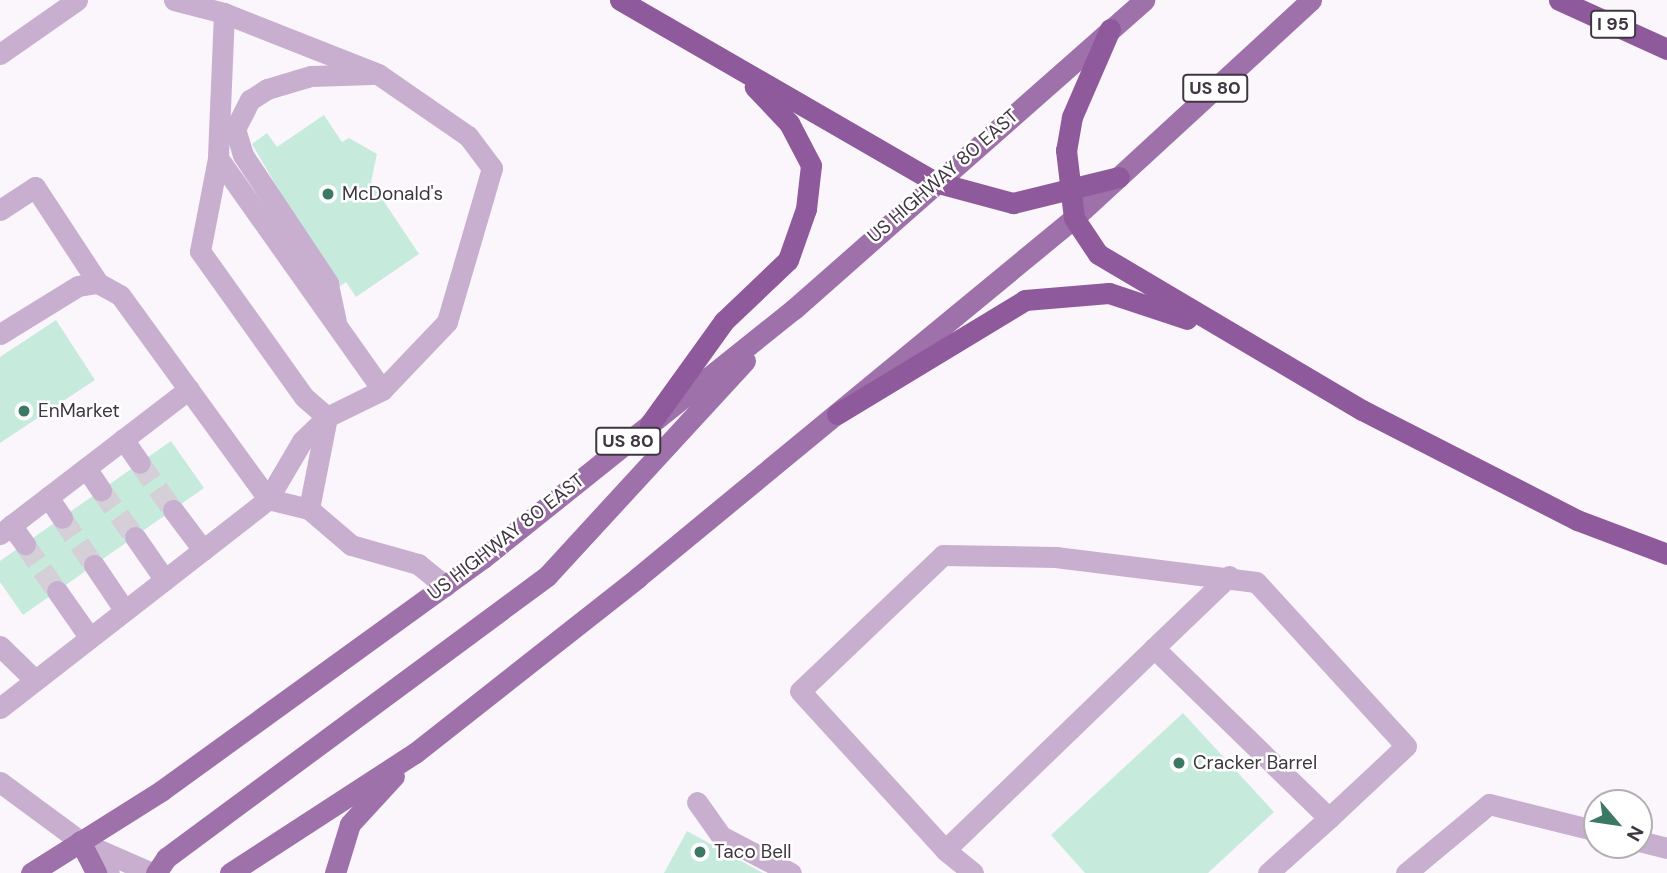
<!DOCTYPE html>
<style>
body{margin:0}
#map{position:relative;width:1667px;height:873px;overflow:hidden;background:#fbf6fc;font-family:"DM Sans",sans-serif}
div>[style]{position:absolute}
.building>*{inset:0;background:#c6ebdd}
.minor-tunnel>*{height:21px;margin-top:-10.5px;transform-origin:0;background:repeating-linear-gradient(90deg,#d5d0d7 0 21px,transparent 0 31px)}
.minor>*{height:21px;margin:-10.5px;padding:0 10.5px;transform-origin:10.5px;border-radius:10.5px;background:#c8afcf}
.major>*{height:21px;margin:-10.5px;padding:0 10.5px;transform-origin:10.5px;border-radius:10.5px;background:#9e71aa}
.highway>*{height:21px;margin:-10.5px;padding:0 10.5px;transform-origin:10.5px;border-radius:10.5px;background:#8f5a9c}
.dots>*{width:19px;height:19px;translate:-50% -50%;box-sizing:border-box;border:4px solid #fff;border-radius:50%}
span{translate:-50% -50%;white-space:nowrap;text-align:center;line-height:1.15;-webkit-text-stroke:5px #fff;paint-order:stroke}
.shield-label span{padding:2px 5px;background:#fff;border:2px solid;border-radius:5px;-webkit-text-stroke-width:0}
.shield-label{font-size:18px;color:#3f3641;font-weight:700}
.street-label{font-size:19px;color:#3f3641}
.poi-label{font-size:19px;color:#3f3641}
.left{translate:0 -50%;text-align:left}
.north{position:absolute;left:1583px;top:789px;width:70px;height:70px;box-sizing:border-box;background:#fff;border:2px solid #b2afb3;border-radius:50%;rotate:119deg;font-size:19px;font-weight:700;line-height:28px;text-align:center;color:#3f3641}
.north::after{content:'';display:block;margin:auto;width:24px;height:32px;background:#3b7965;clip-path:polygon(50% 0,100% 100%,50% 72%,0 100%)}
</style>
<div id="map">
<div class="building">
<i style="clip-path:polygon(324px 115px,342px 142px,349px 138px,377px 154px,371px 182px,419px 254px,356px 297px,346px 282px,336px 289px,252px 144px,267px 133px,277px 147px)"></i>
<i style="clip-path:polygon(56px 320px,95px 380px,0 443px,0 357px)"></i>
<i style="clip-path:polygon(171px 441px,204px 488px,23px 615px,0 582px,0 561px)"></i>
<i style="clip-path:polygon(1183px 713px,1274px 812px,1208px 873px,1085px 873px,1051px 835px)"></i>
<i style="clip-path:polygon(687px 831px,763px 873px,664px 873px)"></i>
</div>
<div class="minor-tunnel">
<i style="left:140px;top:463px;width:57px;rotate:54.9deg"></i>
<i style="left:101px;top:490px;width:58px;rotate:54.1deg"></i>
<i style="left:62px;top:518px;width:57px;rotate:55.8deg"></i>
<i style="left:25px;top:544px;width:57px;rotate:55.8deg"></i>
</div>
<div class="minor">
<i style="left:174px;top:0;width:52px;rotate:14.6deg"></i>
<i style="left:224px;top:13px;width:166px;rotate:21.6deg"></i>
<i style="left:378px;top:74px;width:109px;rotate:34.6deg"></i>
<i style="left:468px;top:136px;width:40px;rotate:53deg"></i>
<i style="left:492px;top:168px;width:160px;rotate:106.3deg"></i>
<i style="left:447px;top:322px;width:94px;rotate:133.7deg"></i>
<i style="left:382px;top:390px;width:61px;rotate:153.9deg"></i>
<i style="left:327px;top:417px;width:94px;rotate:101.1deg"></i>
<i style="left:224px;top:13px;width:145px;rotate:92.4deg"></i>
<i style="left:218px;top:158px;width:284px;rotate:54.7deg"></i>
<i style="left:0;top:54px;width:94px;rotate:-35deg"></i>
<i style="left:0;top:210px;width:42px;rotate:-33.3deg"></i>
<i style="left:35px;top:187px;width:115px;rotate:56.7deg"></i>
<i style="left:336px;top:322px;width:40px;rotate:-102deg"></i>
<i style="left:328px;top:283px;width:154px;rotate:-123.6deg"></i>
<i style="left:243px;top:155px;width:27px;rotate:-107deg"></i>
<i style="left:235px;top:129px;width:33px;rotate:-63deg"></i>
<i style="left:250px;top:100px;width:20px;rotate:-33deg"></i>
<i style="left:267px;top:89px;width:46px;rotate:-16.5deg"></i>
<i style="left:311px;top:76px;width:61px;rotate:-1.9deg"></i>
<i style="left:0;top:334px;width:92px;rotate:-31.6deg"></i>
<i style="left:78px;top:286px;width:20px;rotate:-9deg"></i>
<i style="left:98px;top:283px;width:25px;rotate:29deg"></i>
<i style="left:120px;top:295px;width:252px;rotate:54deg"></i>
<i style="left:268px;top:499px;width:67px;rotate:-59.6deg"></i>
<i style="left:302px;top:441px;width:35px;rotate:-44deg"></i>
<i style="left:327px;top:417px;width:30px;rotate:-139deg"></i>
<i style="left:304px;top:397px;width:179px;rotate:-125.5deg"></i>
<i style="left:200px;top:251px;width:95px;rotate:-79deg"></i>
<i style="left:123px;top:439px;width:29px;rotate:55deg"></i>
<i style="left:86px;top:468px;width:27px;rotate:56deg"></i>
<i style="left:48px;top:497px;width:25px;rotate:56deg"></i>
<i style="left:173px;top:510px;width:50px;rotate:53.1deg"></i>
<i style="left:11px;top:525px;width:24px;rotate:54deg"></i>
<i style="left:0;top:534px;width:238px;rotate:-37.5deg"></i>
<i style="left:135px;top:537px;width:52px;rotate:55.1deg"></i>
<i style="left:94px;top:565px;width:55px;rotate:56deg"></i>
<i style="left:57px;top:591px;width:57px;rotate:54.9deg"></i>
<i style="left:0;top:646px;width:49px;rotate:44.2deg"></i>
<i style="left:1154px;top:648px;width:104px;rotate:-43.8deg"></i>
<i style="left:0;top:708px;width:340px;rotate:-37.9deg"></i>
<i style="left:268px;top:499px;width:42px;rotate:13.7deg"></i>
<i style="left:309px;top:509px;width:55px;rotate:40.6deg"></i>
<i style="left:351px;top:545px;width:70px;rotate:15.8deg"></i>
<i style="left:418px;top:564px;width:35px;rotate:39deg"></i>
<i style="left:0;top:782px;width:99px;rotate:36.4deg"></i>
<i style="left:80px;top:841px;width:43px;rotate:47.8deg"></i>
<i style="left:697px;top:802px;width:42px;rotate:54.8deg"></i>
<i style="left:721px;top:836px;width:79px;rotate:27.9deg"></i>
<i style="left:1639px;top:841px;width:29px;rotate:14deg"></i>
<i style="left:88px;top:845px;width:70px;rotate:23.6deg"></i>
<i style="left:945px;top:850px;width:291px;rotate:-44deg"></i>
<i style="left:1154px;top:648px;width:244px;rotate:44.2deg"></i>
<i style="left:1329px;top:818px;width:105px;rotate:-43.1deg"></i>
<i style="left:1406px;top:746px;width:222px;rotate:-132.4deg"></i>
<i style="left:1256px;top:582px;width:202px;rotate:-172.9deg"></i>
<i style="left:1056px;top:557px;width:113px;rotate:-179deg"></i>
<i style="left:943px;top:555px;width:197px;rotate:136.4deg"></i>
<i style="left:800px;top:691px;width:215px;rotate:47.6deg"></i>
<i style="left:945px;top:850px;width:36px;rotate:39deg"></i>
<i style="left:1268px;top:873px;width:82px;rotate:-42deg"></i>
<i style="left:1406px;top:873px;width:108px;rotate:-39.7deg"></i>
<i style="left:1489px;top:804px;width:111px;rotate:14deg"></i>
</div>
<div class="major">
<i style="left:80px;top:841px;width:36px;rotate:63deg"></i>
<i style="left:31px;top:873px;width:154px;rotate:-32.2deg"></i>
<i style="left:161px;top:791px;width:397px;rotate:-35.9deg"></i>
<i style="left:483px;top:558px;width:398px;rotate:-38.7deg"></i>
<i style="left:794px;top:309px;width:467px;rotate:-41.4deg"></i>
<i style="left:156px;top:873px;width:18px;rotate:-56deg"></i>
<i style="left:166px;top:858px;width:475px;rotate:-36.5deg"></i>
<i style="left:548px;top:575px;width:291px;rotate:-47.4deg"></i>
<i style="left:230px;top:873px;width:221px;rotate:-33deg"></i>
<i style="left:415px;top:753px;width:283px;rotate:-38.2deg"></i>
<i style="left:637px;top:578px;width:566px;rotate:-39.48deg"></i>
<i style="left:1074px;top:218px;width:322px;rotate:-42.6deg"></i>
<i style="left:335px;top:873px;width:51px;rotate:-73deg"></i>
<i style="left:350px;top:824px;width:65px;rotate:-47.5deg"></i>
</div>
<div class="highway">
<i style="left:620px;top:0;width:364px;rotate:30deg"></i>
<i style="left:935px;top:182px;width:81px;rotate:15.1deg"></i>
<i style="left:1013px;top:203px;width:109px;rotate:-13.8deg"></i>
<i style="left:1559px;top:0;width:119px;rotate:24.4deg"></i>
<i style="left:1110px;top:29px;width:96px;rotate:113.4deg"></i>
<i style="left:1072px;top:117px;width:34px;rotate:100deg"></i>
<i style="left:1066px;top:150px;width:68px;rotate:83.3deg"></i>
<i style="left:1074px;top:218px;width:43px;rotate:56.3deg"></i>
<i style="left:1098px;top:254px;width:307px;rotate:30.6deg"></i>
<i style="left:1362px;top:410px;width:242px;rotate:27.1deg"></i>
<i style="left:1577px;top:520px;width:96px;rotate:20.7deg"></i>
<i style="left:837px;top:414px;width:220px;rotate:-31.2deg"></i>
<i style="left:1025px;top:300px;width:84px;rotate:-4.8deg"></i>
<i style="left:1109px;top:293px;width:82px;rotate:18.4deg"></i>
<i style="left:650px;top:424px;width:127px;rotate:-54.3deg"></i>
<i style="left:724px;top:321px;width:88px;rotate:-43.6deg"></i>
<i style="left:788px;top:260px;width:54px;rotate:-70.6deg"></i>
<i style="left:806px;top:209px;width:44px;rotate:-83.5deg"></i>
<i style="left:811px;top:165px;width:47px;rotate:-117.6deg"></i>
<i style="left:789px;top:123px;width:50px;rotate:-133.4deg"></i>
</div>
<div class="dots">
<i style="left:328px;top:194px;background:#3b7965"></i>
<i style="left:24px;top:411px;background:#3b7965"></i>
<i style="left:1179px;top:763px;background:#3b7965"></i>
<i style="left:700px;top:852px;background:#3b7965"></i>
</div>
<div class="shield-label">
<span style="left:1613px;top:24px">I 95</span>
<span style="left:1215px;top:88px">US 80</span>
<span style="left:628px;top:441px">US 80</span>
</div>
<div class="street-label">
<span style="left:943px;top:176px;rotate:-41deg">US HIGHWAY 80 EAST</span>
<span style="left:506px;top:537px;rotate:-38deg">US HIGHWAY 80 EAST</span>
</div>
<div class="poi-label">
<span class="left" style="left:342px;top:194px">McDonald's</span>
<span class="left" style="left:38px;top:411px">EnMarket</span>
<span class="left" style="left:1193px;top:763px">Cracker Barrel</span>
<span class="left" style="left:714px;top:852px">Taco Bell</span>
</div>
<div class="north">N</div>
</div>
